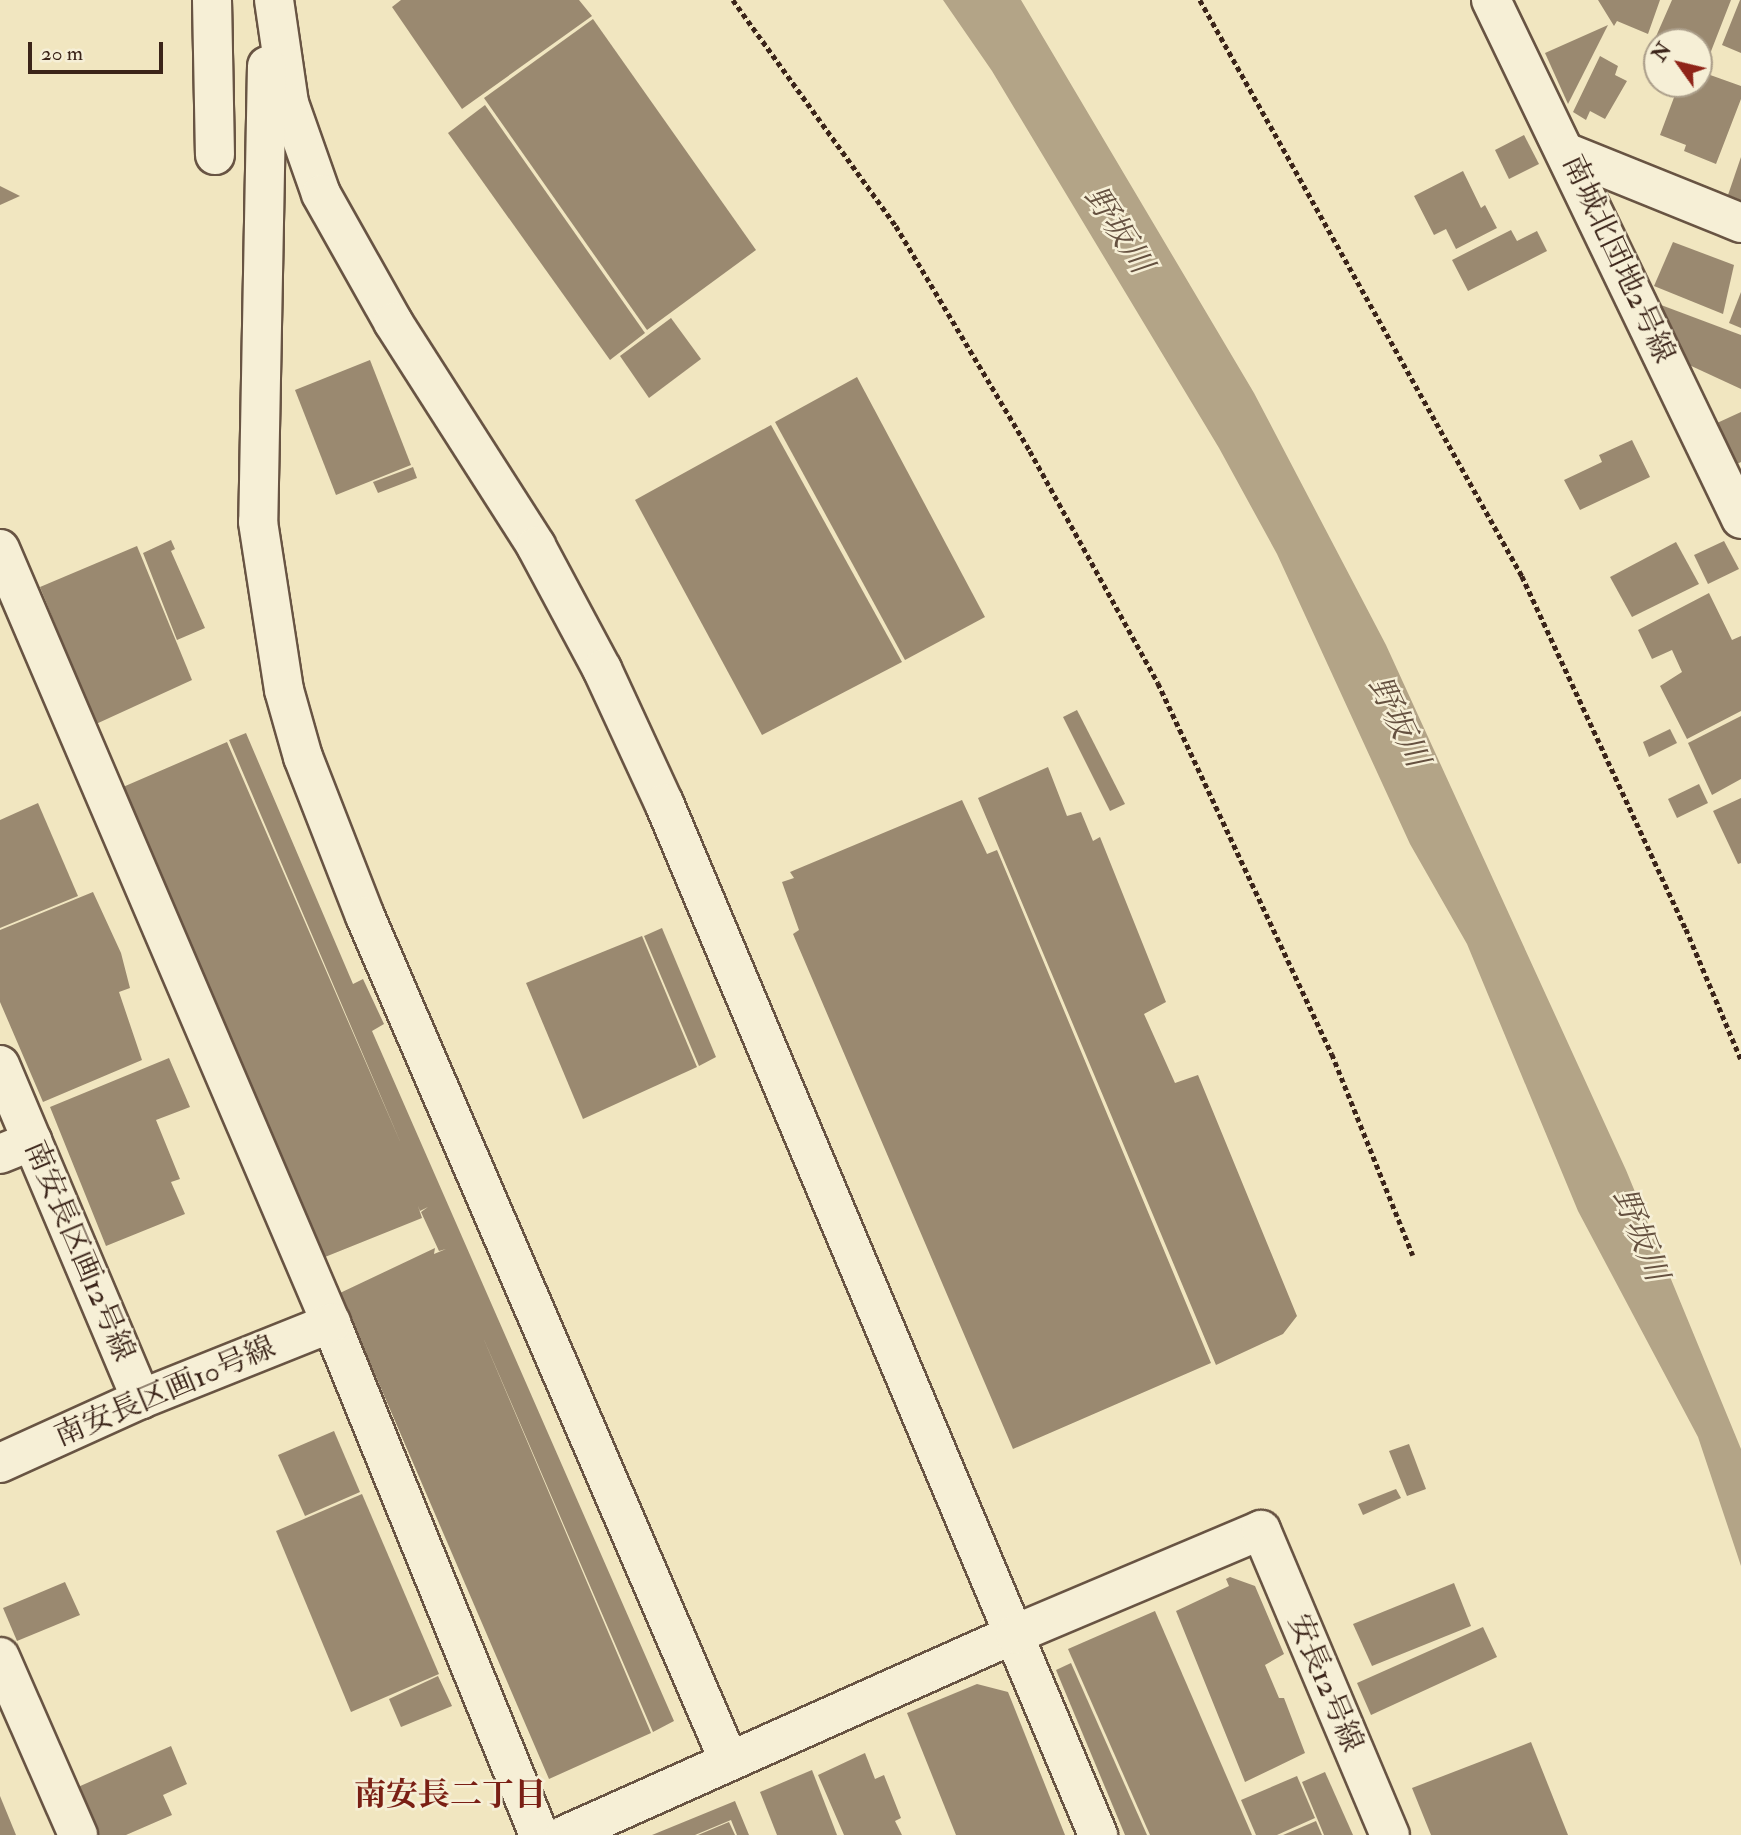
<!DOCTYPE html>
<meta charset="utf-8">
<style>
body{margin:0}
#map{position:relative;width:1741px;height:1835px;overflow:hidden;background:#f1e6c0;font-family:"IM FELL Double Pica","Noto Serif JP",serif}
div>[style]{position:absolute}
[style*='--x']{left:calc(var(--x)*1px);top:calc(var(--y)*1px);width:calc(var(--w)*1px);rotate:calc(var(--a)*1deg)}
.water>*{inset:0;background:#b3a487}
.building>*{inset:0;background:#9a8970}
.path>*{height:4.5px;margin-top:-2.25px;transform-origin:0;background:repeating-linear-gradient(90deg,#3b2419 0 5px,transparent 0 8.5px)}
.roads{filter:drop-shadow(2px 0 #685443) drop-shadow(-2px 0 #685443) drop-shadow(0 2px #685443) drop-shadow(0 -2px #685443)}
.minor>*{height:38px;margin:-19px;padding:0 19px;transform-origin:19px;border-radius:19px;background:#f6efd6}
span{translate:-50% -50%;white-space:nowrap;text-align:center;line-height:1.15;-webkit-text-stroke:5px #f6efd6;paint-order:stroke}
.street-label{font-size:30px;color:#3b2419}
.water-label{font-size:32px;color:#655140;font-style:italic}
.neighbourhood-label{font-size:32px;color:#7a1f14;font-weight:700}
.north{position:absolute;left:1643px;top:28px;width:70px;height:70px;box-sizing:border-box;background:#f6efd6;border:2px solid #ab9e8a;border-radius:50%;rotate:304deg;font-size:19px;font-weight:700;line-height:28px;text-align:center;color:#3b2419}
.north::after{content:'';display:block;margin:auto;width:24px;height:32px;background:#8f2418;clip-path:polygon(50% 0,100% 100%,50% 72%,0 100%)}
.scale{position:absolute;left:28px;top:42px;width:135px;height:32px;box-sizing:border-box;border:4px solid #3b2419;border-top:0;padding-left:9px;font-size:21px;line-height:24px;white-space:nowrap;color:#3b2419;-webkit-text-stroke:5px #f6efd6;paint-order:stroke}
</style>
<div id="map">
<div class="water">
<i style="clip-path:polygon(943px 0,1021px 0,1254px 393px,1386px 645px,1626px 1170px,1741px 1449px,1741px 1566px,1698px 1437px,1578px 1211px,1467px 944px,1410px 844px,1277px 554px,1219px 448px,992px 71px)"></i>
</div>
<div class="building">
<i style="clip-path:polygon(401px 0,579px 0,592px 16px,462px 109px,392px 7px)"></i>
<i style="clip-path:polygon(1598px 0,1660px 0,1648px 34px,1617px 21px,1614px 26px)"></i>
<i style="clip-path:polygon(1672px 0,1731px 0,1708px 59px,1699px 56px,1699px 42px,1654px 41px)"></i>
<i style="clip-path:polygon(1740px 0,1741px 0,1741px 53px,1722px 45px)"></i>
<i style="clip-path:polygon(593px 19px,756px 250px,647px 330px,484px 98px)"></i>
<i style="clip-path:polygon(1608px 25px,1568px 104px,1545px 53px)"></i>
<i style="clip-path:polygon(1600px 56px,1618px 66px,1615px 75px,1627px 81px,1605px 119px,1590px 111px,1586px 120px,1573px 112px)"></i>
<i style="clip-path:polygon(1699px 71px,1741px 86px,1741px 99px,1716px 164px,1684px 151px,1686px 145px,1660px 135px,1679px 84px,1699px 84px)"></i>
<i style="clip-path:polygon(485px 105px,645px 333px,610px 360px,448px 133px)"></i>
<i style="clip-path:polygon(1524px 135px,1539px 164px,1509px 179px,1495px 150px)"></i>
<i style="clip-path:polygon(1741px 157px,1741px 200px,1728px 195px)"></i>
<i style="clip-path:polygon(1463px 171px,1481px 208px,1485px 205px,1497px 228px,1456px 249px,1446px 229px,1434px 235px,1414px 196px)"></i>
<i style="clip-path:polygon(0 186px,20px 196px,0 205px)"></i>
<i style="clip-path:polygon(1511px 230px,1517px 241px,1537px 231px,1547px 251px,1468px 291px,1452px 260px)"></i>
<i style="clip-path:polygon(1673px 242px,1734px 265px,1723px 314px,1654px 286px)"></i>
<i style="clip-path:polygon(1741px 292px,1741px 328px,1729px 323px)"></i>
<i style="clip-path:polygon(1661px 305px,1741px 335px,1741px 389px,1687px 364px,1660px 311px)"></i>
<i style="clip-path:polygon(671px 318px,701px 359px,649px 398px,620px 356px)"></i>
<i style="clip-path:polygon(370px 360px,411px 465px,336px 495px,295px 390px)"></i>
<i style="clip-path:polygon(857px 377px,985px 617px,905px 660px,775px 422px)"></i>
<i style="clip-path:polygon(1741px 412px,1741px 462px,1737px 464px,1717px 423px)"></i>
<i style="clip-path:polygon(771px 425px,902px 662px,762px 735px,635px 500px)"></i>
<i style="clip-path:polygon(1632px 440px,1650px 477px,1580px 510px,1564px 480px,1602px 462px,1599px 455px)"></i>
<i style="clip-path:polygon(413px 467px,417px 478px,378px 493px,373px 482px)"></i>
<i style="clip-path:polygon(171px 540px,175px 549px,171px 551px,205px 628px,177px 640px,143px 553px)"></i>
<i style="clip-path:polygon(1724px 541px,1739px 569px,1708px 584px,1694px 555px)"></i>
<i style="clip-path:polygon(1676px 542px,1699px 584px,1632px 617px,1610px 577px)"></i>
<i style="clip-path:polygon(137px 546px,192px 680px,96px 724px,40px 587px)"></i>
<i style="clip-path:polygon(1709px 593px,1732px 640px,1741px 636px,1741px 711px,1687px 739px,1660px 686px,1682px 672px,1672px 650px,1652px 659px,1638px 630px)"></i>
<i style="clip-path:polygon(1077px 710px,1125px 804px,1110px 811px,1063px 717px)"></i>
<i style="clip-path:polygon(1741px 716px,1741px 779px,1712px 795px,1688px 743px)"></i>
<i style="clip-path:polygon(1670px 729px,1677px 743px,1649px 757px,1643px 742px)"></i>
<i style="clip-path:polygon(246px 733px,353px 984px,363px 979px,384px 1024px,372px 1031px,674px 1721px,653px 1732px,482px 1335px,651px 1733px,549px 1779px,340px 1293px,435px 1248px,434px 1254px,446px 1249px,439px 1251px,421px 1212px,428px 1207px,420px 1211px,418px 1206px,422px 1218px,325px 1257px,123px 787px,227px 742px,402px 1146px,229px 740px)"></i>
<i style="clip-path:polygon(1048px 767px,1067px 816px,1081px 812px,1093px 841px,1100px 837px,1166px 1002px,1144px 1014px,1175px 1083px,1198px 1075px,1297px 1316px,1283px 1334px,1216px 1365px,978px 798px)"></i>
<i style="clip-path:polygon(1699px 784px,1708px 803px,1677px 818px,1668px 799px)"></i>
<i style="clip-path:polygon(1741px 798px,1741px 863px,1738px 864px,1713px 811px)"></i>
<i style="clip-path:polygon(962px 800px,987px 854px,997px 850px,1211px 1363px,1013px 1449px,793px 934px,799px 930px,782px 882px,794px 878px,790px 872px)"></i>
<i style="clip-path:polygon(38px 803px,78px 896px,0 928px,0 820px)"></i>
<i style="clip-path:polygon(93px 892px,121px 953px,130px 988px,119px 992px,142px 1060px,43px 1102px,0 1002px,0 930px)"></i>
<i style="clip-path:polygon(662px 928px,716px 1057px,699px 1066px,644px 936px)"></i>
<i style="clip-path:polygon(642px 936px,697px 1067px,583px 1119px,526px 983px)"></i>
<i style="clip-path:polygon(169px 1058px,190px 1107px,156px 1120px,180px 1179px,171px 1182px,185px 1214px,106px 1246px,50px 1107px)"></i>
<i style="clip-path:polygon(334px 1431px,360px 1492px,305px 1516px,278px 1455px)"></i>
<i style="clip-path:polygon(1409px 1444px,1426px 1489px,1407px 1496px,1389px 1451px)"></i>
<i style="clip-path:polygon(1396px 1489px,1401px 1498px,1363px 1515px,1358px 1504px)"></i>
<i style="clip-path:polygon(362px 1494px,439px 1674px,351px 1712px,276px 1531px)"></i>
<i style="clip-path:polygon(1230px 1577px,1255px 1586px,1284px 1654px,1265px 1665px,1279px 1698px,1284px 1698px,1305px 1753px,1245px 1782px,1176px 1611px,1229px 1586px,1226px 1579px)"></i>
<i style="clip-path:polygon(65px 1582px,80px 1615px,17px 1641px,3px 1608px)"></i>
<i style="clip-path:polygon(1454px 1583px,1471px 1626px,1372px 1666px,1353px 1624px)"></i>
<i style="clip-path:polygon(1155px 1611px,1252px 1835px,1150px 1835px,1068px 1649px)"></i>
<i style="clip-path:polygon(1483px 1627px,1497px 1657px,1371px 1715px,1357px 1683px)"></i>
<i style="clip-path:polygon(1071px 1663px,1147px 1835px,1125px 1835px,1056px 1670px)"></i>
<i style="clip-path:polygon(438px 1676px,452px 1706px,401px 1727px,389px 1699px)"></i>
<i style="clip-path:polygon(977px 1684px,1008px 1692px,1065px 1835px,956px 1835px,907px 1713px)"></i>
<i style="clip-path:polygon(1531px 1742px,1568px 1835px,1431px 1835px,1412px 1788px)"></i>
<i style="clip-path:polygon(171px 1746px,187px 1784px,163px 1795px,172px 1815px,126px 1835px,99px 1835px,78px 1787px)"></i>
<i style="clip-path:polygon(865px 1753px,875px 1779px,884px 1775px,901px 1818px,895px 1821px,902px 1835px,844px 1835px,818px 1775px)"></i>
<i style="clip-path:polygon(812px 1770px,837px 1835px,777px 1835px,760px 1792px)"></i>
<i style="clip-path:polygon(1325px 1772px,1353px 1835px,1324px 1835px,1302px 1782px)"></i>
<i style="clip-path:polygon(1297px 1776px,1315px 1818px,1277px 1835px,1256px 1835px,1241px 1800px)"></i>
<i style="clip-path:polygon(0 1796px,16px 1835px,0 1835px)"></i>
<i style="clip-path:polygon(735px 1801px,749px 1835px,737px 1835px,731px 1820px,695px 1835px,652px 1835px)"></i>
<i style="clip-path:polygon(1316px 1821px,1322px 1835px,1283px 1835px)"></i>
<i style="clip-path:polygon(729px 1822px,735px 1835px,698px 1835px)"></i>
</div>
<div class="path">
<i style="--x:733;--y:0;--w:279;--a:54.2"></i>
<i style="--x:896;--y:226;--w:262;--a:59.2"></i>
<i style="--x:1030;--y:451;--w:265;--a:61.1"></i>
<i style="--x:1158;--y:683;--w:410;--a:64.9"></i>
<i style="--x:1332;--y:1054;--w:217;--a:68.1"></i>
<i style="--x:1200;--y:0;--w:660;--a:60.79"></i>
<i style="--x:1522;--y:576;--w:389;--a:65.1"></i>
<i style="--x:1686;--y:929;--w:141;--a:67.1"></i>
</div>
<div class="roads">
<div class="minor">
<i style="--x:212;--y:0;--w:155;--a:88.9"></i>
<i style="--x:274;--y:0;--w:104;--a:81.7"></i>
<i style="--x:289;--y:103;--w:96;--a:70.6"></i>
<i style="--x:321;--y:194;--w:147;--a:60.6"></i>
<i style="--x:393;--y:322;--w:266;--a:57.4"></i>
<i style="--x:536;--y:546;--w:140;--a:61.8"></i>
<i style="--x:602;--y:669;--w:148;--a:65.2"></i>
<i style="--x:664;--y:803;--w:1120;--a:67.19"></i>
<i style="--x:1491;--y:0;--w:576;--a:64.28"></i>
<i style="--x:267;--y:66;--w:456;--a:91.1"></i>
<i style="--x:258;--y:522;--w:170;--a:81.2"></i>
<i style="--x:284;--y:690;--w:70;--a:74.2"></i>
<i style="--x:303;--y:757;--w:171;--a:68.7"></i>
<i style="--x:365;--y:916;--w:920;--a:66.7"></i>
<i style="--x:1568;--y:153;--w:187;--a:22"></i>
<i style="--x:0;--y:549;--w:842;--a:66.85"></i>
<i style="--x:331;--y:1323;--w:553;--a:67.89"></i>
<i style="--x:0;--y:1065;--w:363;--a:67.1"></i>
<i style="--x:0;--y:1154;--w:35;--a:-22"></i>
<i style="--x:0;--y:1463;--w:155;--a:-24.4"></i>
<i style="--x:141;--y:1399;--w:205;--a:-21.8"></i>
<i style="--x:0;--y:1657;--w:194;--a:66.3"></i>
<i style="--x:565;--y:1835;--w:493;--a:-24.1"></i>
<i style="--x:1015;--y:1634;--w:267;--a:-22.9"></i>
<i style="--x:1261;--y:1530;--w:331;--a:67.1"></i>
</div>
</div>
<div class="street-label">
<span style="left:1618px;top:259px;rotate:65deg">南城北団地2号線</span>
<span style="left:79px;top:1251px;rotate:67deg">南安長区画12号線</span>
<span style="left:165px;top:1392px;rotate:-23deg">南安長区画10号線</span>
<span style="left:1325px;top:1683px;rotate:67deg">安長12号線</span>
</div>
<div class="water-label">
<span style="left:1118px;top:230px;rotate:57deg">野坂川</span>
<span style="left:1398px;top:722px;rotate:64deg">野坂川</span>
<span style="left:1640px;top:1235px;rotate:68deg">野坂川</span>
</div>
<div class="neighbourhood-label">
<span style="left:450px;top:1795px">南安長二丁目</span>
</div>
<div class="north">N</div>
<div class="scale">20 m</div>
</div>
